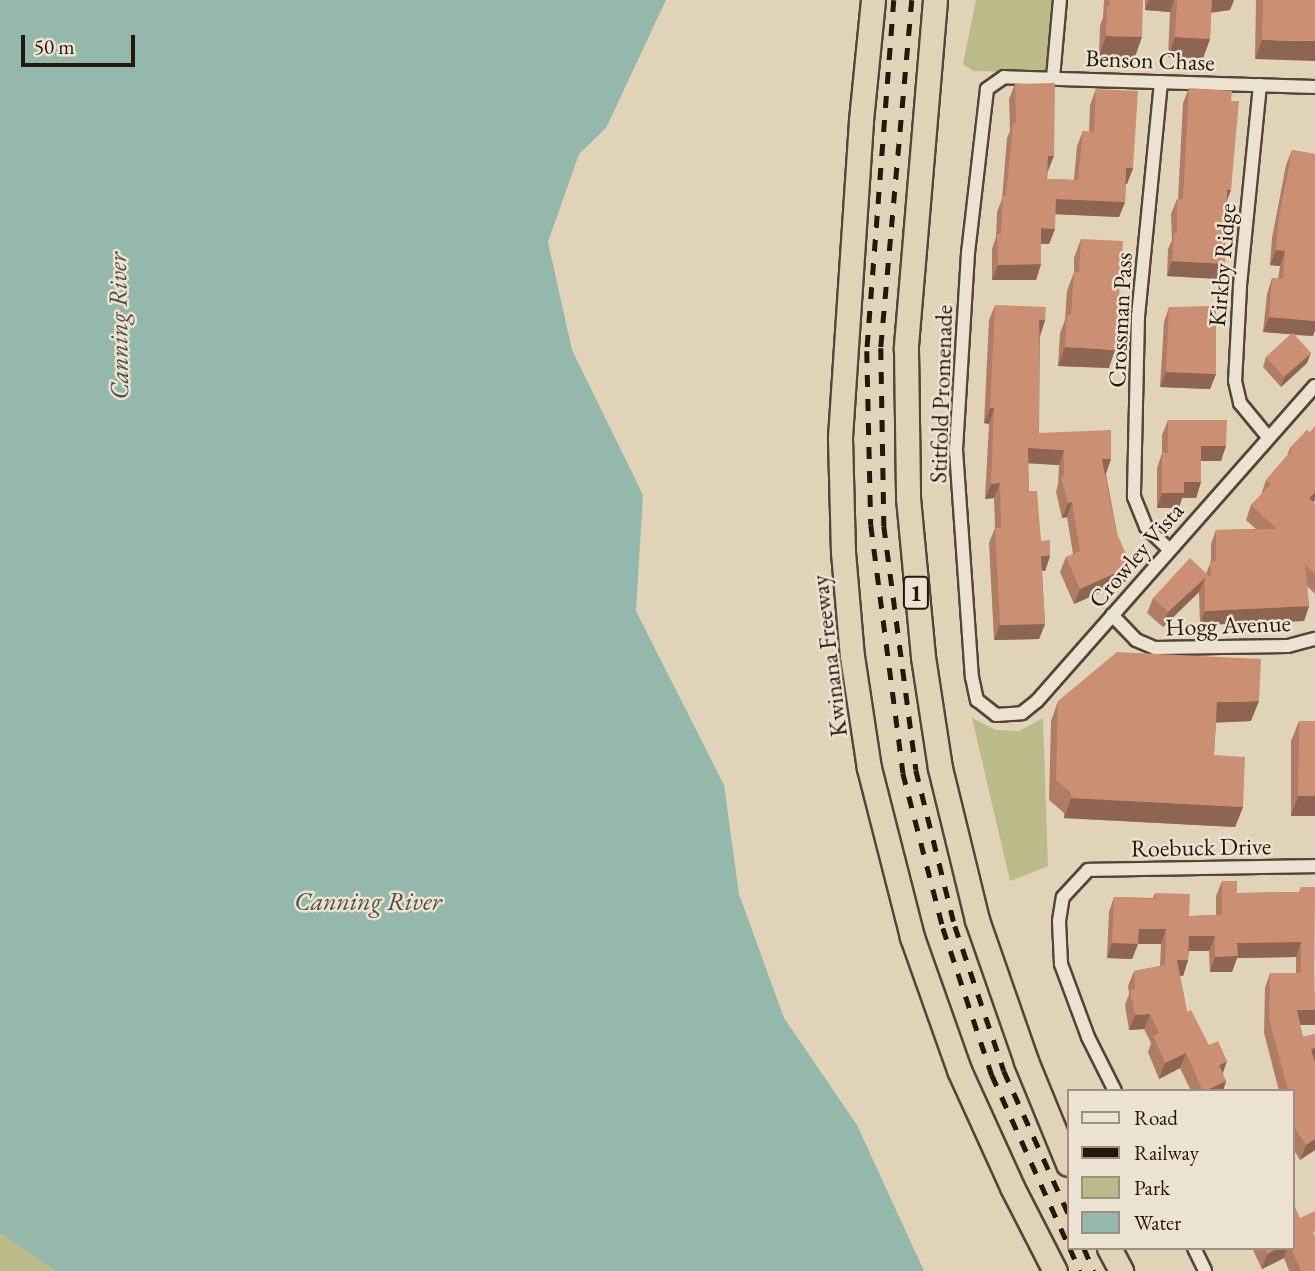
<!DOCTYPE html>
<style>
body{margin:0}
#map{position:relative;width:1315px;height:1271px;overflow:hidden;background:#e1d3b8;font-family:"EB Garamond",serif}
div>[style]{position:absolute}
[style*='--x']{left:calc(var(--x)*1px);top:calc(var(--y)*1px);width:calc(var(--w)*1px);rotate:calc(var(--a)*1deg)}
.green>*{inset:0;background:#bbba89}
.water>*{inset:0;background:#94b8ac}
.roads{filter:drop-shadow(2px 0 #554537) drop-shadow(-2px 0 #554537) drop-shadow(0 2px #554537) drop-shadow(0 -2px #554537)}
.street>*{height:12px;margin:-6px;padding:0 6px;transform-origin:6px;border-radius:6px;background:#ece2d1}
.highway>*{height:23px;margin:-11.5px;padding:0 11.5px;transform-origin:11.5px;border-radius:11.5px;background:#e1d3b8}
.rail>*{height:4.5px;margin-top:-2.25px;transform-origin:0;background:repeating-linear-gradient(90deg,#26160c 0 12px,transparent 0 24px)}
.wall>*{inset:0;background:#af7c64}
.shaded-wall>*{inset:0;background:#8e6551}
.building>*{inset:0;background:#cb9074}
span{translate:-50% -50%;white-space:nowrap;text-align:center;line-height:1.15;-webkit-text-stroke:5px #ece2d1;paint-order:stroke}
.shield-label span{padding:2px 5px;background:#ece2d1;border:2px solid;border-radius:5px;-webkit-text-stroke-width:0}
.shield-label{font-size:23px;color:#26160c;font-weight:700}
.street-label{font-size:24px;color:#26160c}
.water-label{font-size:26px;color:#4c4f44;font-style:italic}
.legend{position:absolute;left:1067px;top:1089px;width:228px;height:161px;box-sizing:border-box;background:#ece2d1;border:2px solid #9d9082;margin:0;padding:9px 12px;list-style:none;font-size:21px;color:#26160c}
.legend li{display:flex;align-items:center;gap:14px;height:35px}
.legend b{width:35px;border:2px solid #9d9082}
.scale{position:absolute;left:21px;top:35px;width:114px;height:32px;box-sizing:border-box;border:4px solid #26160c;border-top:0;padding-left:9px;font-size:21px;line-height:24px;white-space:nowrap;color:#26160c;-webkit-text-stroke:5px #ece2d1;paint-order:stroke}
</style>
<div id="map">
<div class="green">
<i style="clip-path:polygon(976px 0,1056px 0,1048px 73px,973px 71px,963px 64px)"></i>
<i style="clip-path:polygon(972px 718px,996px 730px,1019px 731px,1043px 718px,1048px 866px,1010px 881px)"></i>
<i style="clip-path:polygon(0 1233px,56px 1271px,0 1271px)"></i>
</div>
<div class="water">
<i style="clip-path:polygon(0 0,666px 0,606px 128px,579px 154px,548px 242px,572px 350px,643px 495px,636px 611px,724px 785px,739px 894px,784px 1018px,857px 1125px,924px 1271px,56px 1271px,0 1233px)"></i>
</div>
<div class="roads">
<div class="street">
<i style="--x:1053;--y:78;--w:78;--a:-84.9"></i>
<i style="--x:1161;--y:82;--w:235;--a:95.6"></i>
<i style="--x:1138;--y:316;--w:181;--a:91.3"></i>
<i style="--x:1134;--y:497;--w:32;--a:68"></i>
<i style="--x:1146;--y:527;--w:32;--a:44"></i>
<i style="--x:1260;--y:85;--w:203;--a:95.7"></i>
<i style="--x:1240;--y:287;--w:94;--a:93"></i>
<i style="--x:1235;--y:381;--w:23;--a:77"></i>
<i style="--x:1240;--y:403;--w:44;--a:50.5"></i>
<i style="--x:1315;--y:87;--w:311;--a:-178.2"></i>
<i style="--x:1004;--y:77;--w:21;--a:145"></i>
<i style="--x:987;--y:89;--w:165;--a:96.6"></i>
<i style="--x:968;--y:253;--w:197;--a:93.5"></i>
<i style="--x:956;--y:450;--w:228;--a:86"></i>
<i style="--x:972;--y:677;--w:24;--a:78"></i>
<i style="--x:977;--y:700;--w:24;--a:38"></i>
<i style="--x:996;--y:715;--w:26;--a:-4"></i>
<i style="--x:1022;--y:713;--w:19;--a:-39"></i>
<i style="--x:1037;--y:701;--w:420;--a:-48.6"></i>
<i style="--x:1112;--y:615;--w:35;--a:46"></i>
<i style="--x:1136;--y:640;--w:21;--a:23"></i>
<i style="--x:1155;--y:648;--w:133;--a:-0.9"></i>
<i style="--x:1288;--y:646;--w:28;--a:-15"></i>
<i style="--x:1115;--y:1091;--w:60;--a:-116.6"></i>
<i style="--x:1088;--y:1037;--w:78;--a:-110.3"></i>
<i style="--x:1061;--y:964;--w:43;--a:-92.7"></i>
<i style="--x:1059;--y:921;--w:24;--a:-81"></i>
<i style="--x:1063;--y:897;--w:37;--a:-47"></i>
<i style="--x:1088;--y:870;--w:227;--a:-1"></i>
<i style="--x:1194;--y:1248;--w:25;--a:64"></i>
</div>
<div class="highway">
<i style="--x:873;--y:0;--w:122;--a:95.7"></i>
<i style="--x:861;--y:121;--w:318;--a:93.8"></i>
<i style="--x:840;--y:438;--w:114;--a:88.5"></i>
<i style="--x:843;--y:552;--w:104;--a:85.1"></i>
<i style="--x:852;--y:656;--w:113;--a:81.4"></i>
<i style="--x:869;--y:768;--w:174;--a:75.7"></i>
<i style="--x:912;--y:937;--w:141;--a:70.5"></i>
<i style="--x:959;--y:1070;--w:128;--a:65.6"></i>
<i style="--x:1012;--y:1187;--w:94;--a:62.9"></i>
<i style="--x:935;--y:0;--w:350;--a:94.8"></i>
<i style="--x:906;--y:349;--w:149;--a:89.2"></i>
<i style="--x:908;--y:498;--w:160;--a:84.6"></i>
<i style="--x:923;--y:657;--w:112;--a:81.3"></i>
<i style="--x:940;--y:768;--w:156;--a:76.3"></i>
<i style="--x:977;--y:920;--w:149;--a:70.8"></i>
<i style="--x:1026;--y:1061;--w:111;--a:67.8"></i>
<i style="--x:1109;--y:1248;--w:26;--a:62"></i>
</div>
</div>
<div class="rail">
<i style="--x:894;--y:0;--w:352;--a:94.4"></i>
<i style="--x:867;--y:351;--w:174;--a:88.7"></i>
<i style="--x:871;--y:525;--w:250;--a:82.6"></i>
<i style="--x:903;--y:773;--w:160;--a:75.5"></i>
<i style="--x:943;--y:928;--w:155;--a:71.6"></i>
<i style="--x:992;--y:1075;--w:185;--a:65.8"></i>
<i style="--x:912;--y:0;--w:349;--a:95.1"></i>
<i style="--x:881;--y:348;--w:178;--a:89"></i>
<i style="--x:884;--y:526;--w:246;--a:82.5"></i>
<i style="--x:916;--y:770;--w:161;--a:76"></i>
<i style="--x:955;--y:926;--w:153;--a:71.3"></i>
<i style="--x:1004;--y:1071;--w:156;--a:65.7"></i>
<i style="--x:1070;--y:1248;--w:25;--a:67"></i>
<i style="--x:1084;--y:1248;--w:25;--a:67"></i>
</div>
<div class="wall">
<i style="clip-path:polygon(1104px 0,1143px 0,1135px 57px,1099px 56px,1100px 26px,1103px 17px)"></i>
<i style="clip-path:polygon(1145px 0,1234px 0,1230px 10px,1211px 13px,1210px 39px,1203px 58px,1168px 57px,1170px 12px,1145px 10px)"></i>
<i style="clip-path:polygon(1256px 0,1315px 0,1255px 59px)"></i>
<i style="clip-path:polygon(1015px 84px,1048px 171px,1047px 179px,1074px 180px,1077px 146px,1083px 131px,1089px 132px,1090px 105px,1096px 89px,1133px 168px,1127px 184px,1126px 183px,1125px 202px,1119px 217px,1055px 214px,1055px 229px,1049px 244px,1041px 244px,1041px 264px,1036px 280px,992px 280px,992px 249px,996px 237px,997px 212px,1002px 199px,1007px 138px,1010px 131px,1009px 99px)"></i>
<i style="clip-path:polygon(1189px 88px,1227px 202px,1219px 279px,1167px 276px,1168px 249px,1172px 240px,1171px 214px,1177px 199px,1178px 199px,1183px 103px)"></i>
<i style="clip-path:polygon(1292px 150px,1315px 154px,1315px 330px,1313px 336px,1295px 335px,1307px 363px,1281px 387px,1263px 367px,1266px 357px,1291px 334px,1263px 332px,1267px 294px,1272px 278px,1278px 279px,1280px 266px,1270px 265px,1272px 238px,1286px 165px)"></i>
<i style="clip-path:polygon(1081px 239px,1109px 368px,1058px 366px,1060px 333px,1065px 320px,1067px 291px,1074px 272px,1074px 258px)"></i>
<i style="clip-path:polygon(995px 305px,1045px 320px,1040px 336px,1039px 433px,1106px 474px,1126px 581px,1074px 604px,1060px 572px,1066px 557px,1073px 554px,1067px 517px,1062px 518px,1056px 492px,1058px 484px,1059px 465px,1028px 463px,1029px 491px,1041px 541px,1050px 556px,1045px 571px,1042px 571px,1045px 624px,1039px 639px,994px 640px,989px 543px,995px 528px,994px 498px,985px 499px,989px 424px,984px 423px,989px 320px)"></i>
<i style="clip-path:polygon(1169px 307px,1216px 374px,1210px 389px,1160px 387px,1164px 322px)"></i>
<i style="clip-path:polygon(1168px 420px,1221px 461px,1201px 461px,1201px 482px,1196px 498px,1182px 498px,1179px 508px,1157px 508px,1157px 468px,1162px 453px,1162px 435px)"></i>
<i style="clip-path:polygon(1307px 430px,1313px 502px,1315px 504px,1315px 594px,1307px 586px,1309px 606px,1304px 621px,1200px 625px,1199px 592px,1163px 627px,1147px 613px,1153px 598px,1206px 574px,1211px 561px,1211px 544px,1216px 530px,1256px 529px,1246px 520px,1251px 505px,1261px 495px,1266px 480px,1287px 456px,1290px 448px)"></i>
<i style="clip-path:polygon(1058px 701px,1251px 721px,1216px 722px,1214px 755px,1243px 807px,1235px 827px,1064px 818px,1064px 813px,1049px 800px,1051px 721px)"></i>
<i style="clip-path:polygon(1299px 721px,1315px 721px,1315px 816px,1291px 816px,1291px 741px)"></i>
<i style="clip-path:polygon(1222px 881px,1237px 893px,1299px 892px,1301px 887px,1314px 969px,1315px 1025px,1300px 1025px,1303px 1037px,1315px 1034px,1315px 1150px,1300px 1160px,1292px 1147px,1292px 1091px,1279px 1091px,1264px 1033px,1265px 988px,1270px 973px,1296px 973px,1296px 957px,1237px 958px,1232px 972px,1210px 972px,1209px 951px,1189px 951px,1188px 960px,1183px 976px,1180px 975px,1187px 1012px,1226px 1081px,1223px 1091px,1191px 1091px,1180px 1068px,1159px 1079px,1148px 1052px,1151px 1043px,1144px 1029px,1129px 1030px,1125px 1005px,1129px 994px,1128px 986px,1134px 971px,1160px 966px,1161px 944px,1138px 944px,1132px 959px,1107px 958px,1109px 912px,1114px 897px,1153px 898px,1155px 893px,1189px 916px,1216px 915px,1216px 896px)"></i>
<i style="clip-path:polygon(1252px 1248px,1292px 1248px,1315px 1271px,1289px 1271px,1284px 1258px,1262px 1269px)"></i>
</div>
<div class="shaded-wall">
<i style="clip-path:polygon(1149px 0,1174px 0,1170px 12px,1145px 10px)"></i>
<i style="clip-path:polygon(1210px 0,1234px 0,1230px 10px,1205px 13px)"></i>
<i style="clip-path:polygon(1106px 36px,1142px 37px,1135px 57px,1099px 56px)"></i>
<i style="clip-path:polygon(1175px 37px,1210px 39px,1203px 58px,1168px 57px)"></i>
<i style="clip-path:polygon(1262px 40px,1315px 41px,1315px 61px,1255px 59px)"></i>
<i style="clip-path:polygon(1048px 156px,1054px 156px,1048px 171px,1043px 171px)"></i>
<i style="clip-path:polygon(1126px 168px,1133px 168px,1127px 184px,1121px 183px)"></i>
<i style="clip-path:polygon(1227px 190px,1231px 190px,1225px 206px)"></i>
<i style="clip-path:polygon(1056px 199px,1125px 202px,1119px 217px,1051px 214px)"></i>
<i style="clip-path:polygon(1041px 228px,1055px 229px,1049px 244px,1035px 243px)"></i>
<i style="clip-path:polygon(1276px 250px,1285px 251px,1280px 266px,1270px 265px)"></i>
<i style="clip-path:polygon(1172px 261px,1225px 264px,1219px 279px,1167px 276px)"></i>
<i style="clip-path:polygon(1041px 264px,1036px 280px,992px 280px,998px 265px)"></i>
<i style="clip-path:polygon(1269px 317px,1315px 321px,1315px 330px,1313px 336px,1263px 332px)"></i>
<i style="clip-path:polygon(1039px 320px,1045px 320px,1040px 336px)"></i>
<i style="clip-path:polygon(1065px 347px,1115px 350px,1109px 368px,1058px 366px)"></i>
<i style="clip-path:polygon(1311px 353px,1307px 363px,1281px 387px,1284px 377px)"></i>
<i style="clip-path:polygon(1166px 372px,1216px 374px,1210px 389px,1160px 387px)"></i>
<i style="clip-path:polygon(990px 408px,994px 408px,989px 424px,984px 423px)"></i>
<i style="clip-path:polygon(1201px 446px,1226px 446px,1221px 461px,1195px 461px)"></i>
<i style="clip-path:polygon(1028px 448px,1064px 450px,1059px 465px,1023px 463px)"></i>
<i style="clip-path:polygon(1102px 459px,1111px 459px,1106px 474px,1097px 474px)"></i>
<i style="clip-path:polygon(1184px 482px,1201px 482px,1196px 498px,1182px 498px,1179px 508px,1157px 508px,1162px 493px)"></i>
<i style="clip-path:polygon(1000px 483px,994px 498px,985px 499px,991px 484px)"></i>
<i style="clip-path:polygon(1315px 492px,1315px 500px,1304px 513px,1309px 498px)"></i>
<i style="clip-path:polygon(1072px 502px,1067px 517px,1062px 518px,1068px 503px)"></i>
<i style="clip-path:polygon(1041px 556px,1050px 556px,1045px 571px,1035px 571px)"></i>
<i style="clip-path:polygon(1131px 566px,1126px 581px,1074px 604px,1080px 589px)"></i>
<i style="clip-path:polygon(1205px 578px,1199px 592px,1163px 627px,1168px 612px)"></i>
<i style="clip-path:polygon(1309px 606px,1304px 621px,1200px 625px,1205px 611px)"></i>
<i style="clip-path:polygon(1045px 624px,1039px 639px,994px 640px,1000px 625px)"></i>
<i style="clip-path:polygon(1259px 701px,1251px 721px,1210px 723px,1217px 702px)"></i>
<i style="clip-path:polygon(1298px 796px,1315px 796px,1315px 816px,1291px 816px)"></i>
<i style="clip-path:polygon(1071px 798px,1243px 807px,1235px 827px,1064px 818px)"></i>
<i style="clip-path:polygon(1139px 929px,1166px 929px,1161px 944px,1138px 944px,1132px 959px,1107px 958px,1112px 943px)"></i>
<i style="clip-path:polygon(1189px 936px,1215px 936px,1209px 951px,1183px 951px)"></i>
<i style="clip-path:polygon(1301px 942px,1296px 957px,1237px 958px,1232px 972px,1210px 972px,1215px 957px,1237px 943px)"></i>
<i style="clip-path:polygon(1177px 960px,1188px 960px,1183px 976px,1172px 975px)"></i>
<i style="clip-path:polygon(1297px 1010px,1315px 1010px,1315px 1025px,1292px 1025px)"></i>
<i style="clip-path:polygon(1150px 1014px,1144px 1029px,1129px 1030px,1135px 1015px)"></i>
<i style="clip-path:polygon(1315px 1048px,1315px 1058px,1314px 1062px,1311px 1049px)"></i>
<i style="clip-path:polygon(1186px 1053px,1180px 1068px,1159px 1079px,1165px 1063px)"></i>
<i style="clip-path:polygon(1227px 1061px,1222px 1076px,1219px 1065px)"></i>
<i style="clip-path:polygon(1226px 1081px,1223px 1091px,1205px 1091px)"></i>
<i style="clip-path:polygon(1315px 1139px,1315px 1150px,1300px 1160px,1306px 1145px)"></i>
<i style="clip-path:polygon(1279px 1248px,1287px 1248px,1284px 1258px,1262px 1269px,1267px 1254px)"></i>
</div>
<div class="building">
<i style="clip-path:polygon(1110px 0,1143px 0,1142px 37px,1106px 36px,1107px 6px,1110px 6px)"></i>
<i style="clip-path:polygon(1177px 0,1212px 0,1210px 39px,1175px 37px)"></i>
<i style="clip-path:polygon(1263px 0,1315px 0,1315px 41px,1262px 40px)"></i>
<i style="clip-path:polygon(1055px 83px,1054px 156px,1048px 156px,1047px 179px,1078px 180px,1083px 131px,1094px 132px,1096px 89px,1138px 91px,1133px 168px,1126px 168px,1125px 202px,1056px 199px,1055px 229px,1041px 228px,1041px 264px,998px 265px,997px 234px,1001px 234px,1003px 196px,1006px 196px,1013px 123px,1016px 123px,1015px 84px)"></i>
<i style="clip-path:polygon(1189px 88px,1232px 91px,1231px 101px,1239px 101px,1231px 190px,1227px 190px,1225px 264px,1172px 261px,1174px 233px,1177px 233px,1177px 199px,1183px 199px)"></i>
<i style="clip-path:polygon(1292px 150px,1315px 154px,1315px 321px,1269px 317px,1272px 278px,1283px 279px,1285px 251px,1276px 250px,1278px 223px)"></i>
<i style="clip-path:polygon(1081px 239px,1123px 241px,1115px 350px,1065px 347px,1067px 315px,1071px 315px,1074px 272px,1079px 272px)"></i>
<i style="clip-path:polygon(995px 305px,1046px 307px,1045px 320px,1039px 320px,1039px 433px,1111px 430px,1111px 459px,1102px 459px,1116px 531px,1131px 566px,1080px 589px,1066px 557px,1080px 551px,1072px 502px,1068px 503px,1061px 477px,1064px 476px,1064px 450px,1028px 448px,1029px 491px,1037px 491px,1041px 541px,1050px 540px,1050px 556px,1041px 556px,1045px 624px,1000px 625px,995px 528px,1001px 528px,1000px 483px,991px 484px,994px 408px,990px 408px)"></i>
<i style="clip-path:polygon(1216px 306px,1216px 374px,1166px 372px,1169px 307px)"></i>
<i style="clip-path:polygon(1293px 333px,1311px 353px,1284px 377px,1266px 357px)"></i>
<i style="clip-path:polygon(1168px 420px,1227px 420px,1226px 446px,1201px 446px,1201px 482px,1184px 482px,1184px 493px,1162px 493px,1162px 453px,1168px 453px)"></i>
<i style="clip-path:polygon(1315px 426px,1315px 492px,1309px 498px,1315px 504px,1315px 574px,1305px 564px,1309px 606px,1205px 611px,1205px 578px,1168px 612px,1153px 598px,1190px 558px,1211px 578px,1210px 561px,1216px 561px,1216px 530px,1277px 529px,1251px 505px,1271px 484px,1266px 480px,1292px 450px,1290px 448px,1307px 430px,1310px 432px)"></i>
<i style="clip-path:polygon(1117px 652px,1261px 659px,1259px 701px,1217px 702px,1214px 755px,1245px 757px,1243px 807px,1071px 798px,1071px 793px,1056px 780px,1058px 701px)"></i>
<i style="clip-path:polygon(1299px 721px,1315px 721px,1315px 796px,1298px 796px)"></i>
<i style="clip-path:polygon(1222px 881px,1237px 881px,1237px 893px,1300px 892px,1301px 887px,1315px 887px,1314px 993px,1315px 993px,1315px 1010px,1297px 1010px,1303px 1037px,1315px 1034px,1315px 1048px,1311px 1049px,1315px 1064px,1315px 1139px,1306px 1145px,1292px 1123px,1292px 1114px,1294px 1113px,1292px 1107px,1292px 1091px,1288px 1091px,1269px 1018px,1270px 973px,1301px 973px,1301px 942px,1237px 943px,1238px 956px,1215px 957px,1215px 936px,1189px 936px,1188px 960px,1177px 960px,1187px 1012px,1191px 1010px,1209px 1045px,1218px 1041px,1227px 1061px,1219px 1065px,1226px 1081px,1205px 1091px,1203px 1091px,1186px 1053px,1165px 1063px,1153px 1036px,1159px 1033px,1150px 1014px,1135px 1015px,1130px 990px,1135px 989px,1134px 971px,1165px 965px,1166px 929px,1139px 929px,1138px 944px,1112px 943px,1114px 897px,1155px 899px,1155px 893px,1190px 894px,1189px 916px,1222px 915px)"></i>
<i style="clip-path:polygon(1294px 1205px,1300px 1218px,1315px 1211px,1315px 1231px,1313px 1232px,1315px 1237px,1315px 1271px,1301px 1271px,1291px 1248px,1292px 1248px,1292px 1206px)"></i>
<i style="clip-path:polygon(1264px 1248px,1279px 1248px,1267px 1254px)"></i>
</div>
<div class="shield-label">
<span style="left:916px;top:593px">1</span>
</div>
<div class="street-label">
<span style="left:1150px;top:60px;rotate:2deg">Benson Chase</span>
<span style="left:1222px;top:265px;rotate:-85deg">Kirkby Ridge</span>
<span style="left:1120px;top:320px;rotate:-87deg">Crossman Pass</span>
<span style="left:941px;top:394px;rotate:-88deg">Stitfold Promenade</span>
<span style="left:1136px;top:555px;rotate:-49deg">Crowley Vista</span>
<span style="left:1228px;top:625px;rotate:-2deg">Hogg Avenue</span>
<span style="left:829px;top:656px;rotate:-97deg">Kwinana Freeway</span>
<span style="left:1201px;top:847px;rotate:-1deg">Roebuck Drive</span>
</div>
<div class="water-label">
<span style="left:119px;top:326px;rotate:-91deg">Canning River</span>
<span style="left:368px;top:902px">Canning River</span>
</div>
<ul class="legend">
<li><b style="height:9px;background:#ece2d1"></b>Road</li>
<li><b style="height:9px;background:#26160c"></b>Railway</li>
<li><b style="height:19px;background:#bbba89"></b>Park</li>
<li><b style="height:19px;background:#94b8ac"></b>Water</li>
</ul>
<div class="scale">50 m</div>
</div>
